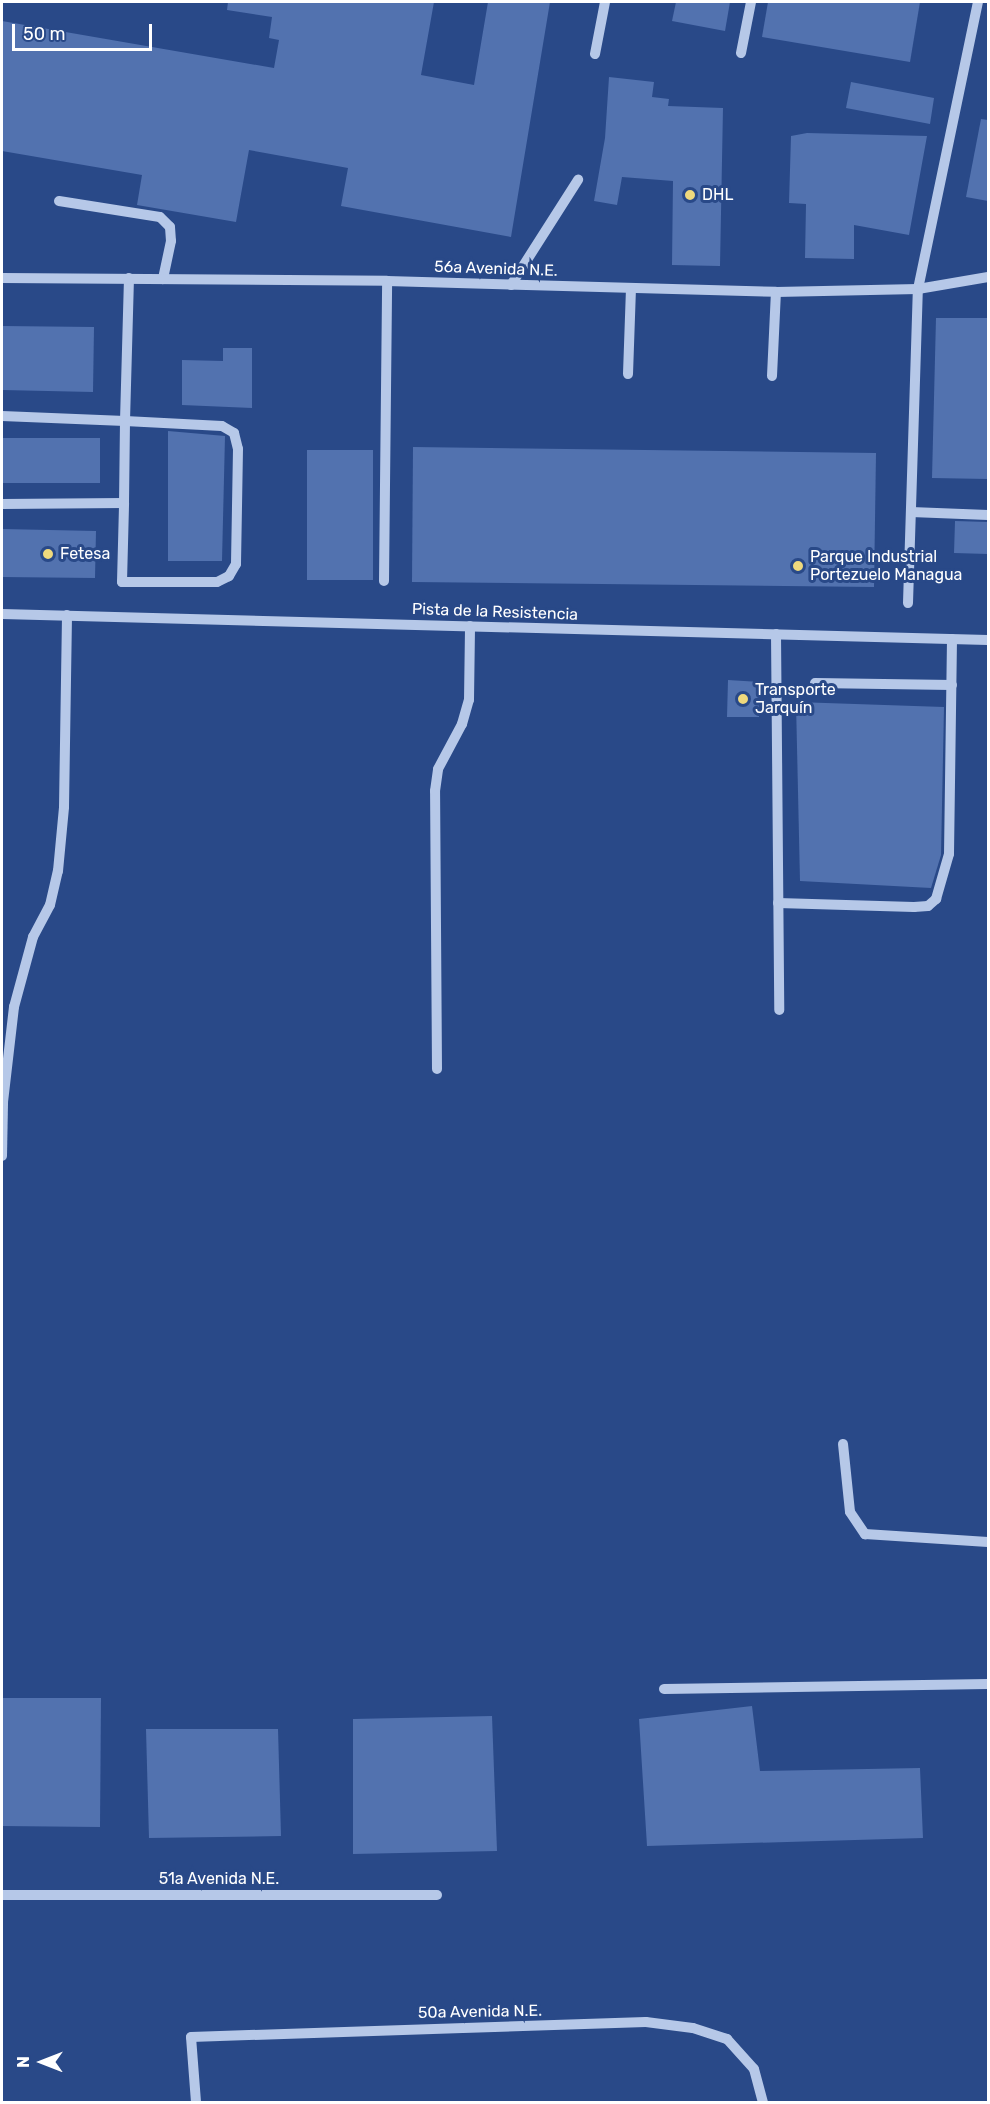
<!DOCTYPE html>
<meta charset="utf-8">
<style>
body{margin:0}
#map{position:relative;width:990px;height:2104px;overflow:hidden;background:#294988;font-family:Rubik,sans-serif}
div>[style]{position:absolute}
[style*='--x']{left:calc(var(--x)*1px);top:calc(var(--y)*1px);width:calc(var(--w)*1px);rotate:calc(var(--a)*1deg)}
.building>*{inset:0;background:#5272af}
.minor>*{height:10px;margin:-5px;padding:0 5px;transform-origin:5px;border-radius:5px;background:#b6c8e8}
.dots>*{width:16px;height:16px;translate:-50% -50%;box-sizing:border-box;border:3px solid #294988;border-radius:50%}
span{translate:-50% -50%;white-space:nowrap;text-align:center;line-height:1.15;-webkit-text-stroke:6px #294988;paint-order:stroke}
.poi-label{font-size:16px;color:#fff}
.left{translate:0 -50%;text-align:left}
.street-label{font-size:16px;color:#fff}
.frame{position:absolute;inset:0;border:3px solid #fff;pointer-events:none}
.north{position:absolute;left:12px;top:2032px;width:60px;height:60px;-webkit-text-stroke:4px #294988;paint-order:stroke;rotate:270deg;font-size:16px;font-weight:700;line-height:24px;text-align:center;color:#fff}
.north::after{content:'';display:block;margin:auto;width:21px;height:27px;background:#fff;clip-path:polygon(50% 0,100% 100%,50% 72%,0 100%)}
.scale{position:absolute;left:12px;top:24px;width:140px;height:27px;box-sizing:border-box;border:3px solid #fff;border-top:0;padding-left:8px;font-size:18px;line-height:21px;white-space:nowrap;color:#fff;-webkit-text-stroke:4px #294988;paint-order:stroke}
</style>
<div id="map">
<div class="building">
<i style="clip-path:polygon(228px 2px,434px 2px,421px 75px,474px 85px,488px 2px,550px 2px,511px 237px,341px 206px,348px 168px,249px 150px,236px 222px,137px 205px,142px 175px,2px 151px,2px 21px,274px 68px,279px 40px,269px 38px,272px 17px,227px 10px)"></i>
<i style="clip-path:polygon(676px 2px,730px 2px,725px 31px,672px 21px)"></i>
<i style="clip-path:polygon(768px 2px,920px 2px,910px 62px,762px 37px)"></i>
<i style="clip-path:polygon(609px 77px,654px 82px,652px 97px,669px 99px,668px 106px,723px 108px,720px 266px,672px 265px,673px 181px,622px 177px,617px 205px,594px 201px,605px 138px)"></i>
<i style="clip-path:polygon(851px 82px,934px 98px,930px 124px,846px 108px)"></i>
<i style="clip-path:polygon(981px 119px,988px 120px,988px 201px,966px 197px)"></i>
<i style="clip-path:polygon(807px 133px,927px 136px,909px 235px,854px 225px,854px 259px,805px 258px,806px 204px,789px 203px,791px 136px)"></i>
<i style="clip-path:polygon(936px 318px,988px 318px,988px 479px,932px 478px)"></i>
<i style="clip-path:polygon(2px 326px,94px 327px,93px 392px,2px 390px)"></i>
<i style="clip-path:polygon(223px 348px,252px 348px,252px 408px,182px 405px,182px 360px,223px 361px)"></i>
<i style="clip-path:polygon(168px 431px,225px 436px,222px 561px,168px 561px)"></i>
<i style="clip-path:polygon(2px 438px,100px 438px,100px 483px,2px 483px)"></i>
<i style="clip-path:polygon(413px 447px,876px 453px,874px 587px,412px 582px)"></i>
<i style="clip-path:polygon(307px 450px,373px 450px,373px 580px,307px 580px)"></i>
<i style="clip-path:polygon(955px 521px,988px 522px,988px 554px,954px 553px)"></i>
<i style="clip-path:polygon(2px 529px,96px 531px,95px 578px,2px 577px)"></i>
<i style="clip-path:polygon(728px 680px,760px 682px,759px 717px,727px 717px)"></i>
<i style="clip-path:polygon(796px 702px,944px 707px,941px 855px,931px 888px,800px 881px)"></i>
<i style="clip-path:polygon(2px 1698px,101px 1698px,100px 1827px,2px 1826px)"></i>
<i style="clip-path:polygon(752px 1706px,760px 1771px,920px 1768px,923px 1838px,647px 1846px,639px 1719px)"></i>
<i style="clip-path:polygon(492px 1716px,497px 1851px,353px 1854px,353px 1719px)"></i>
<i style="clip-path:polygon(146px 1729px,278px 1729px,281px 1836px,149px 1838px)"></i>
</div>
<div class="minor">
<i style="--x:741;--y:53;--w:52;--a:-78.9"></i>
<i style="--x:595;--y:54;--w:53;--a:-79.1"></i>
<i style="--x:59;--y:201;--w:102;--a:9"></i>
<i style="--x:160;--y:217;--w:14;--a:45"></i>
<i style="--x:170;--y:227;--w:14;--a:86"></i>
<i style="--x:171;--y:241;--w:39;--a:102"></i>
<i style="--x:2;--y:278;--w:385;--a:0.4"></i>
<i style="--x:387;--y:281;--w:389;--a:1.6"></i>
<i style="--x:776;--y:292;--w:142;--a:-1.2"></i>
<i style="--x:918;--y:289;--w:71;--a:-9.7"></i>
<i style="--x:511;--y:285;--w:125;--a:-57.5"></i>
<i style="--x:628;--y:374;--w:86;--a:-88"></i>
<i style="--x:772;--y:376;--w:84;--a:-87.3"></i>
<i style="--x:2;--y:416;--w:123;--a:2.3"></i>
<i style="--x:125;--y:421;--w:97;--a:3"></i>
<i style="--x:222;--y:426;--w:14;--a:30"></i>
<i style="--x:234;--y:433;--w:16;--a:76"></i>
<i style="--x:238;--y:449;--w:115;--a:91"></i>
<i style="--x:236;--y:564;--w:14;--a:120"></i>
<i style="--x:229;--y:576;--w:13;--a:153"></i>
<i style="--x:217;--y:582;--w:95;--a:180"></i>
<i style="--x:122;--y:582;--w:79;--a:-88.5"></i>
<i style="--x:124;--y:503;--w:82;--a:-89.3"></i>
<i style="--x:125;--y:421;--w:143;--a:-88.4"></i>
<i style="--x:2;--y:504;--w:122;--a:-0.5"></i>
<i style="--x:911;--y:512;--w:77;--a:2.2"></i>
<i style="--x:384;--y:581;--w:300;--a:-89.4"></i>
<i style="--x:908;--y:603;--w:314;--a:-88.2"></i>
<i style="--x:918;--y:289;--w:293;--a:-78.2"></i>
<i style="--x:2;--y:614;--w:986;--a:1.51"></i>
<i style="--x:776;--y:634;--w:376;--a:89.5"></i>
<i style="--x:815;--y:683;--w:137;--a:0.8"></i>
<i style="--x:778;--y:903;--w:136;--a:1.7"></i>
<i style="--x:914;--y:907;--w:14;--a:-4"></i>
<i style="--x:928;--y:906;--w:11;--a:-41"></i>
<i style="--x:936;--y:899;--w:47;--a:-73.9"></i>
<i style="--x:949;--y:854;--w:215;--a:-89.2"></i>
<i style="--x:437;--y:1069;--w:278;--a:-90.4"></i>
<i style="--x:435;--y:791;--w:22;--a:-82"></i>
<i style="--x:438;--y:769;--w:51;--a:-61.9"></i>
<i style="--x:462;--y:724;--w:25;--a:-74"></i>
<i style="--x:469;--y:700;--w:74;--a:-89.2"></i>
<i style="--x:2;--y:1156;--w:54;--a:-88.9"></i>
<i style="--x:3;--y:1102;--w:96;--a:-83.4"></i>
<i style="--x:14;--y:1007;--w:73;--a:-74.8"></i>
<i style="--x:33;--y:937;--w:36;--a:-62"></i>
<i style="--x:50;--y:905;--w:35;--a:-77"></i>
<i style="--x:58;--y:871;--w:64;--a:-84.6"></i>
<i style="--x:64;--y:807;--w:192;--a:-89.1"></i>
<i style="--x:843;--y:1444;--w:68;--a:84.1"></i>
<i style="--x:850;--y:1512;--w:27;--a:56"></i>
<i style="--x:865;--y:1534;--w:123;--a:3.7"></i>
<i style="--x:664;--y:1689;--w:324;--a:-0.9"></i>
<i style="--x:2;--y:1895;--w:435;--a:0"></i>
<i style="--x:196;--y:2102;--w:65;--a:-94.4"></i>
<i style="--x:191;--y:2037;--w:455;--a:-1.9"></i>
<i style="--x:646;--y:2022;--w:47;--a:7.3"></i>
<i style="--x:693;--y:2028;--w:36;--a:18"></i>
<i style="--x:727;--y:2039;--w:40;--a:48"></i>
<i style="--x:754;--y:2069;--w:34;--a:75"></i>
</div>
<div class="dots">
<i style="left:690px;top:195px;background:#efd97d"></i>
<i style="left:48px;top:554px;background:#efd97d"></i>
<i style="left:798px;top:566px;background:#efd97d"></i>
<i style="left:743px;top:699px;background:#efd97d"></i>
</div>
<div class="poi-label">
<span class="left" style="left:702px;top:195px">DHL</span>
<span class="left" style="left:60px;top:554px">Fetesa</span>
<span class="left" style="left:810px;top:566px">Parque Industrial<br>Portezuelo Managua</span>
<span class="left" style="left:755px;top:699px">Transporte<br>Jarquín</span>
</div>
<div class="street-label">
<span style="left:496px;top:269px;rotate:2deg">56a Avenida N.E.</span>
<span style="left:495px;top:612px;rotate:2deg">Pista de la Resistencia</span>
<span style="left:219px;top:1879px">51a Avenida N.E.</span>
<span style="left:480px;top:2012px;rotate:-1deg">50a Avenida N.E.</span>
</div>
<div class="frame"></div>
<div class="north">N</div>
<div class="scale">50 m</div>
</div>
